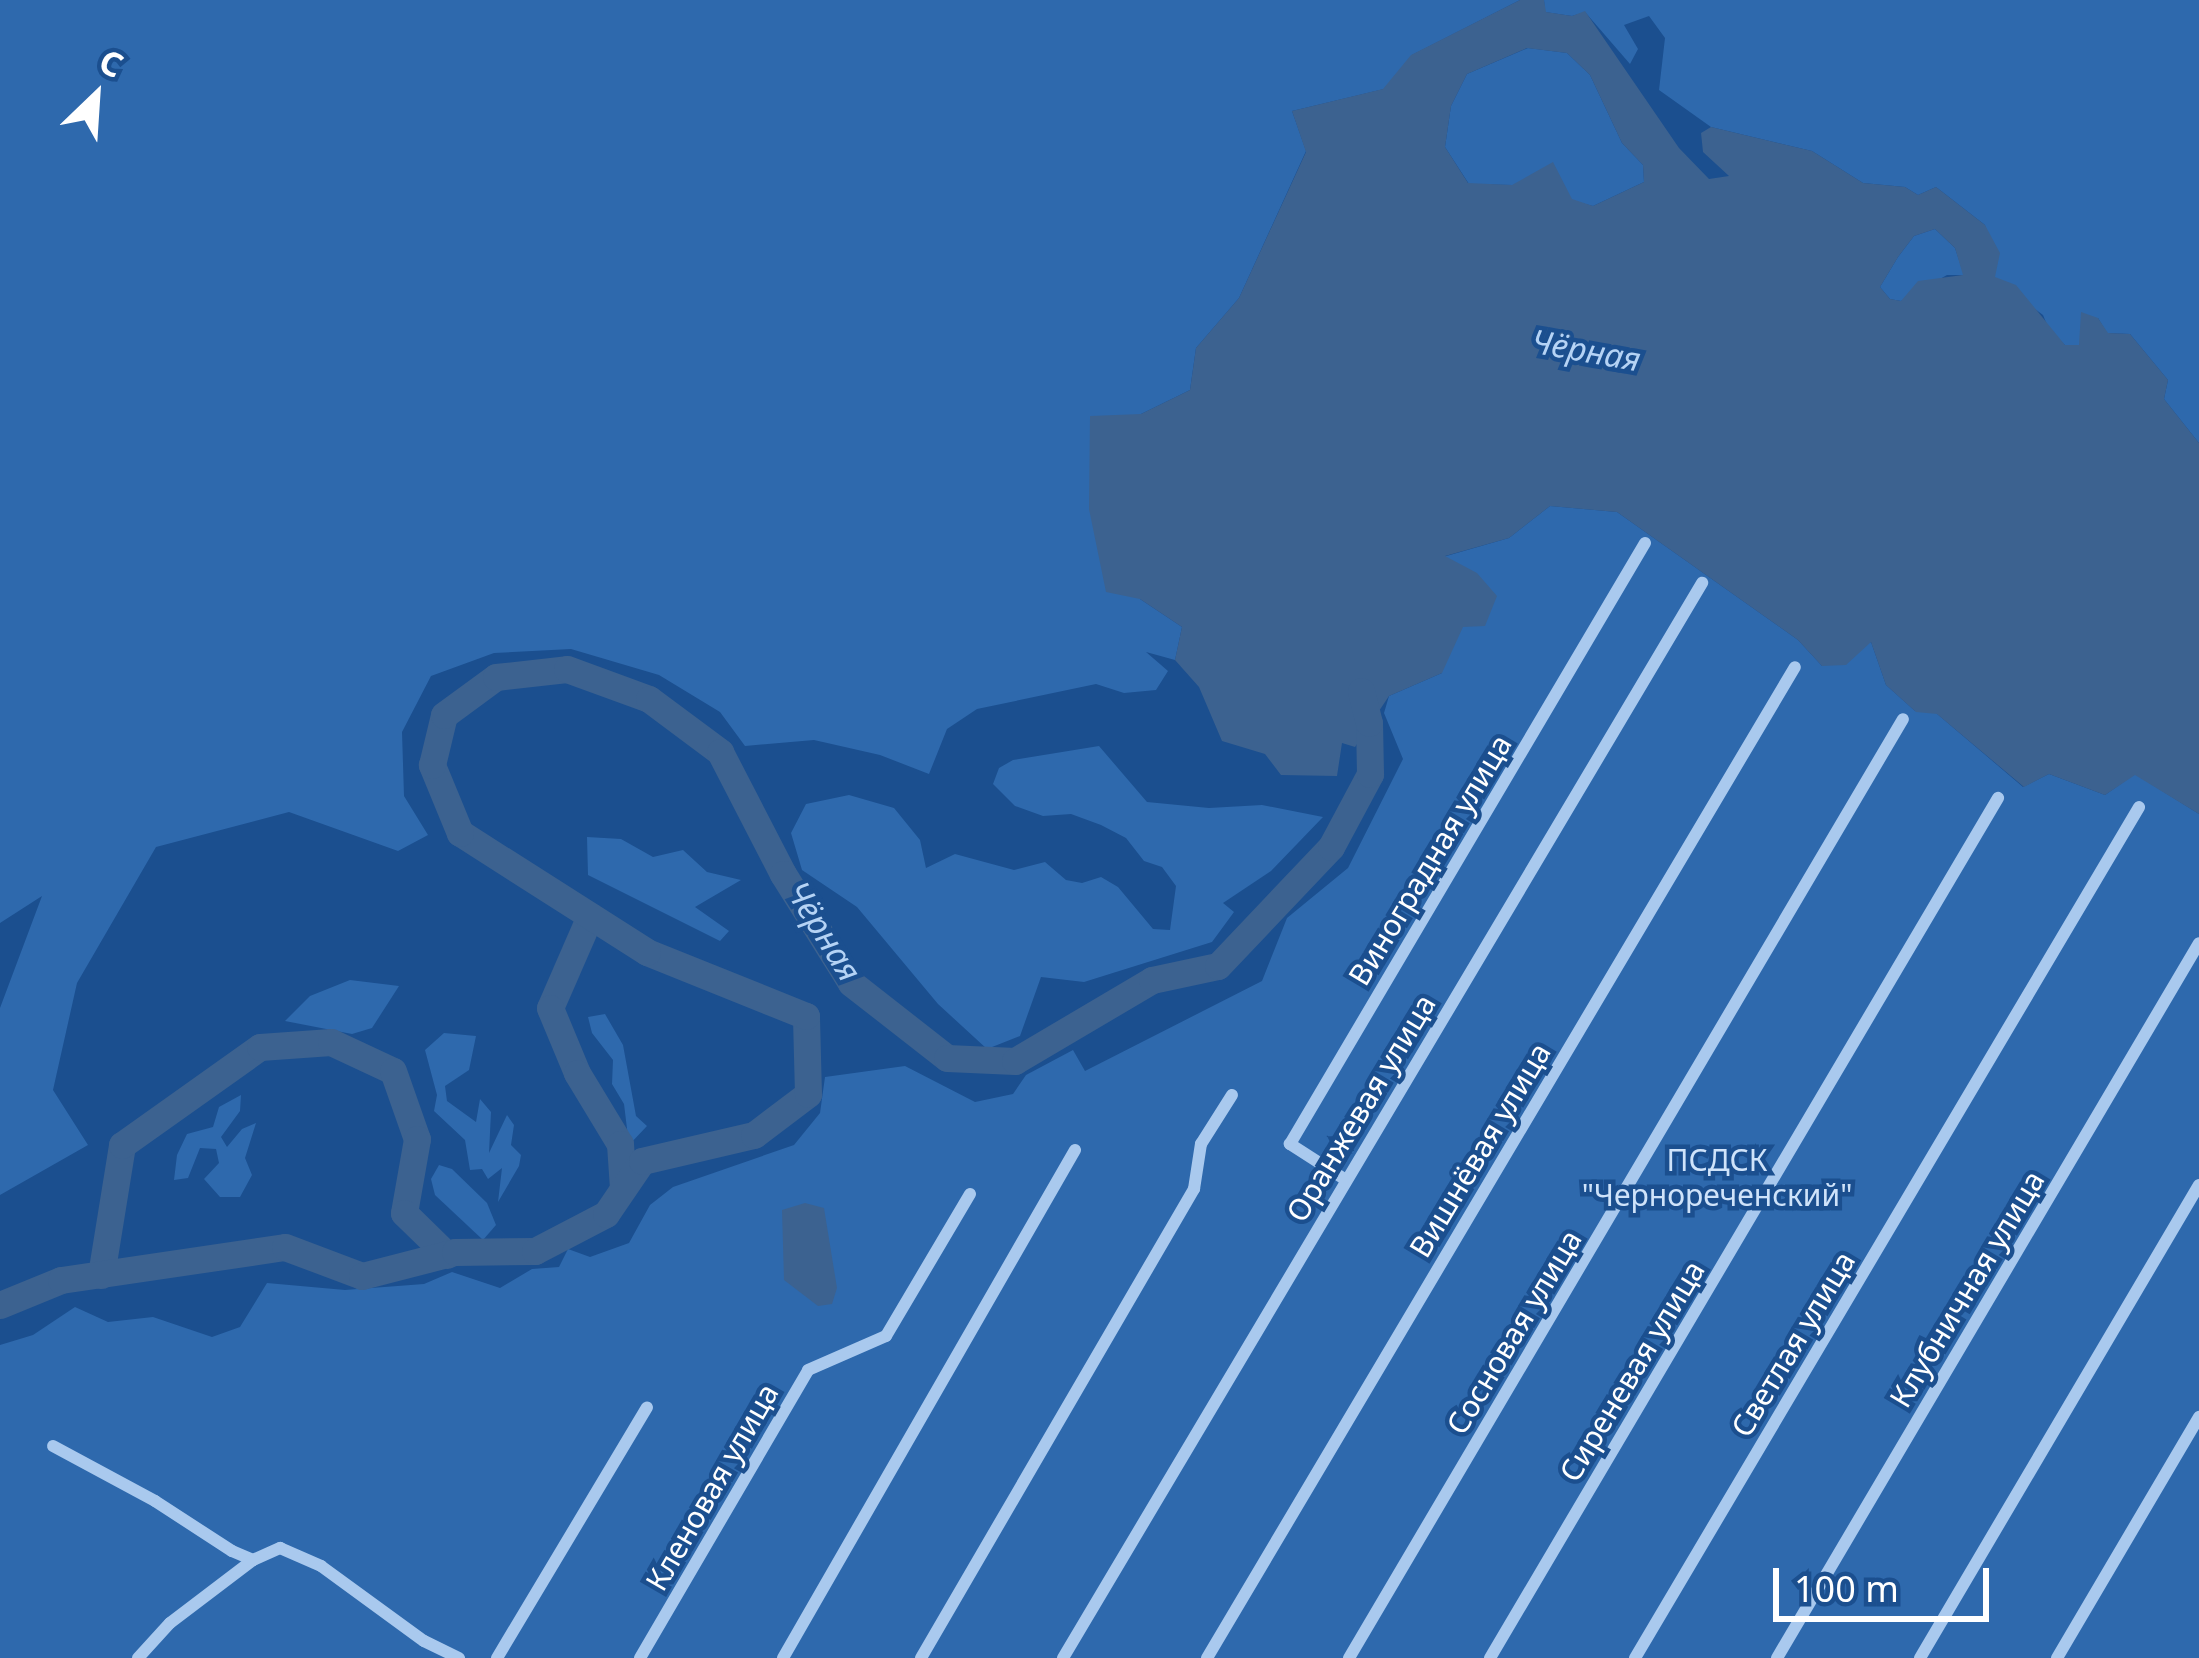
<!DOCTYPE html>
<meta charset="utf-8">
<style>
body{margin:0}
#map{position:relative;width:2199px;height:1658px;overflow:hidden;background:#1b4f8f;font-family:"Noto Sans",sans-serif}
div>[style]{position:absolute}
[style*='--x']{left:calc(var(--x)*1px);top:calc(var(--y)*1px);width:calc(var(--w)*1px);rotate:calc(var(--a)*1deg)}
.green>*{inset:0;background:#2e69ad}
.water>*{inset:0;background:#3c6290}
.river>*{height:27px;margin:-13.5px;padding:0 13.5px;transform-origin:13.5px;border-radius:13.5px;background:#3c6290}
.street>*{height:12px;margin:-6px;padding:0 6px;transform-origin:6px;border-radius:6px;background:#a9c9ee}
span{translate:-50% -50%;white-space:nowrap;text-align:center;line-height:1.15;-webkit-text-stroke:9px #1b4f8f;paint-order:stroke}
.street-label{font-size:30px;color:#fff}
.park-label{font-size:30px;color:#cfe3fa}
.water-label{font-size:33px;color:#b5d3f5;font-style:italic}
.north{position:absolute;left:36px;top:36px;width:120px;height:120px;-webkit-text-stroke:9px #1b4f8f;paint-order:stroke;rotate:25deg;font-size:33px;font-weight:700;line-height:48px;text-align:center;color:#fff}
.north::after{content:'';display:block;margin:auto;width:42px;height:54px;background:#fff;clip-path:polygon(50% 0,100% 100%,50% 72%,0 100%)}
.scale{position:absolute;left:1773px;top:1568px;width:216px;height:54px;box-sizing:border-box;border:6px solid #fff;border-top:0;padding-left:15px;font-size:36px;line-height:42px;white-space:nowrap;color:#fff;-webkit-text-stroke:9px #1b4f8f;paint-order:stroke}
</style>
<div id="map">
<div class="green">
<i style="clip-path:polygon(0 0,1520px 0,1412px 55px,1384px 89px,1292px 111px,1306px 151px,1239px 298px,1196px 348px,1190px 390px,1141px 414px,1140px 599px,1182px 627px,1175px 660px,1146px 652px,1168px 671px,1156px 690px,1124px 693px,1096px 684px,977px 709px,947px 729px,929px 774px,880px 755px,814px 740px,745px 746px,720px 712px,659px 675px,571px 649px,494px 653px,431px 676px,402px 732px,404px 796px,428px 835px,398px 851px,289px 812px,156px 847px,77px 983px,53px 1090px,88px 1145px,0 1195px,0 1008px,42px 896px,0 923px)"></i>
<i style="clip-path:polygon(1544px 0,2199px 0,2199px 443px,2164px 399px,2168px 380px,2130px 334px,2107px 333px,2098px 318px,2079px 345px,2065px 345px,2050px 332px,2043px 315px,1994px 278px,1985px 225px,1936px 187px,1918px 195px,1905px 187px,1863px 183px,1812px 151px,1711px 127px,1659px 90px,1665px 38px,1649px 16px,1624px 25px,1638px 49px,1630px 64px,1585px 12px,1572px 16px,1545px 12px)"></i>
<i style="clip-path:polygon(1528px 48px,1567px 53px,1590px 75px,1622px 143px,1643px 165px,1644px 182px,1593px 206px,1512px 185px,1469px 184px,1445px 147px,1451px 106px,1467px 74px)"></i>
<i style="clip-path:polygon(1935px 229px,1955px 248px,1964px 275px,1947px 275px,1901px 301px,1890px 299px,1880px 287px,1898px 257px,1914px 236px)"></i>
<i style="clip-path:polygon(1550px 506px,1617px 512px,1798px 640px,1822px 666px,1871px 642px,1886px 685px,1915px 711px,1936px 713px,2023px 787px,2049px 774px,2105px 795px,2135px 774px,2199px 814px,2199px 1658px,0 1658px,0 1345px,33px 1335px,75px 1307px,108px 1322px,153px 1317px,212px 1337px,240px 1327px,267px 1283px,345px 1290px,424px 1284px,452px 1272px,500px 1288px,532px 1269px,559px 1267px,568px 1249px,590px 1257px,629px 1243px,650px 1205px,673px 1187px,794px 1145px,820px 1113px,825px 1077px,905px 1066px,975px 1102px,1013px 1094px,1026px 1075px,1073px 1050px,1085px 1071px,1262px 981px,1287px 918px,1348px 868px,1403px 759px,1384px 713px,1389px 696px,1442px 673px,1443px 557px,1509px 538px)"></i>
<i style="clip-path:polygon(1099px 746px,1147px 802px,1209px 808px,1262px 805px,1323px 817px,1271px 871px,1223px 903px,1234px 912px,1212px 942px,1084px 982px,1041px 977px,1020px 1036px,987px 1049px,938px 1004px,857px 907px,802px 870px,791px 833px,806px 804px,849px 795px,894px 808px,920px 840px,926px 868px,955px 854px,1014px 870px,1045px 862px,1066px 880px,1082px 883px,1101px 877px,1118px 887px,1153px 929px,1170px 930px,1176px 886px,1162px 867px,1144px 861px,1126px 838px,1101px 825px,1071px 814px,1043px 816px,1015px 806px,993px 784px,999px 768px,1013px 760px)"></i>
<i style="clip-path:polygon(587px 837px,621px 839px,653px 857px,683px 850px,707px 872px,741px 880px,695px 907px,729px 931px,720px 941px,588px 875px)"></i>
<i style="clip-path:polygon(350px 980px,399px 986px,372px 1028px,352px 1034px,285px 1021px,310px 996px)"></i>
<i style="clip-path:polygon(605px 1014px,623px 1045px,636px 1116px,647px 1126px,629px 1145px,624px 1104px,612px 1084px,613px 1060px,592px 1033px,588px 1017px)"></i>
<i style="clip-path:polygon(444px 1033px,476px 1036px,469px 1070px,445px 1086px,447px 1101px,476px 1122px,480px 1099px,491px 1112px,489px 1153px,507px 1115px,514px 1125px,511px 1145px,521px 1155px,519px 1166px,498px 1202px,502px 1168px,488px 1179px,482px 1169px,470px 1170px,465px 1140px,434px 1111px,437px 1095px,425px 1050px)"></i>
<i style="clip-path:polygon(241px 1095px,240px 1111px,221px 1137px,227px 1147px,242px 1129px,256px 1123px,245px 1158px,252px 1175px,240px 1197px,220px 1197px,204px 1179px,219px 1163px,216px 1149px,200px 1148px,188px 1178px,174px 1180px,177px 1155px,187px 1134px,213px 1127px,219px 1107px)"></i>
<i style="clip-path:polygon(439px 1165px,452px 1169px,487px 1203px,496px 1225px,483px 1240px,435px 1195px,431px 1179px)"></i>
</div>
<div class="water">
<i style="clip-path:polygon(evenodd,1520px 0,1544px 0,1546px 12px,1572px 16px,1585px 11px,1679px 148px,1709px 179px,1729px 176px,1703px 152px,1701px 133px,1711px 127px,1812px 151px,1863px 183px,1905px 187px,1918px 195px,1936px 187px,1985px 225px,2000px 253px,1995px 277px,2016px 285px,2065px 345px,2079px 345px,2081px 312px,2098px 318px,2108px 333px,2130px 334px,2168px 380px,2164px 399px,2199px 443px,2199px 814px,2135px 775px,2105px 795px,2049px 774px,2024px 787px,1937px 714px,1916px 712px,1886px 685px,1871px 642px,1846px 665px,1822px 666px,1798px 640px,1617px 512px,1550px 506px,1509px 538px,1445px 556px,1477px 573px,1497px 596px,1485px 626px,1463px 627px,1442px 673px,1389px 696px,1355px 747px,1342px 743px,1337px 776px,1281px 775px,1265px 754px,1222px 741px,1199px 687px,1175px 660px,1182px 627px,1140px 599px,1106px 592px,1089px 509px,1090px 416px,1141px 414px,1190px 390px,1196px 348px,1239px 298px,1306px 152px,1292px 111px,1383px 89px,1411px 55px,1520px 0,1527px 48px,1567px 53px,1590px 75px,1622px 143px,1643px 165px,1644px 182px,1593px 206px,1572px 199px,1553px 162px,1512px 185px,1468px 183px,1445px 147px,1451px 106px,1467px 74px,1527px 48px,1520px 0,1935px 229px,1955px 248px,1963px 275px,1918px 281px,1901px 301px,1890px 299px,1880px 287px,1898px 257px,1914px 236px,1935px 229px)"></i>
<i style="clip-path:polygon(805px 1203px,824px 1208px,837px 1288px,832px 1304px,818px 1306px,784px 1280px,782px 1210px)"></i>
</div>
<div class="river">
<i style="--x:590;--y:916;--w:100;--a:113.5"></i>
<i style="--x:550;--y:1008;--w:70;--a:67.4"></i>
<i style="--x:577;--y:1073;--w:83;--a:58.8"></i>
<i style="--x:620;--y:1144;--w:44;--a:86.1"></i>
<i style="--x:101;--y:1275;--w:132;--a:-80.8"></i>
<i style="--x:122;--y:1145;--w:169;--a:-35.4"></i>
<i style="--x:260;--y:1047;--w:71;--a:-4"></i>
<i style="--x:331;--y:1042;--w:68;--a:25.1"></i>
<i style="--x:393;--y:1071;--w:72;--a:70.6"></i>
<i style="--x:417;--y:1139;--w:75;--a:100"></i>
<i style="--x:404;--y:1213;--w:60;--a:44.3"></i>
<i style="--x:0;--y:1305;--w:66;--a:-22.3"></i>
<i style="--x:61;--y:1280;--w:226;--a:-8.4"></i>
<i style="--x:285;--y:1247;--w:82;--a:20.6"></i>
<i style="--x:362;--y:1276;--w:96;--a:-14.5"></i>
<i style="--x:455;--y:1252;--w:80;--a:-0.7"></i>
<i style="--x:535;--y:1251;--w:80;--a:-27.5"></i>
<i style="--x:606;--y:1214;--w:64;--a:-55.8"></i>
<i style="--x:642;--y:1161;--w:115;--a:-13.1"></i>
<i style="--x:754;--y:1135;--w:68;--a:-37.2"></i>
<i style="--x:808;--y:1094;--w:78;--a:-91.5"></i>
<i style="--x:806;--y:1016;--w:171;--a:-158.1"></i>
<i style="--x:647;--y:952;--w:222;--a:-147.5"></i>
<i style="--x:460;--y:833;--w:74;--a:-112.4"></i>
<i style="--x:432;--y:765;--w:51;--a:-76.5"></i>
<i style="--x:444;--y:715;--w:64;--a:-36.2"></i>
<i style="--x:496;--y:677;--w:71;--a:-6.4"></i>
<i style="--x:567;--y:669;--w:87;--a:20.1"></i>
<i style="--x:649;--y:699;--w:89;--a:36.7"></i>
<i style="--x:720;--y:752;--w:137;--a:62.7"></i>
<i style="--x:783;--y:874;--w:128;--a:58"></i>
<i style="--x:851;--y:983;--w:122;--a:38"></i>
<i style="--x:947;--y:1058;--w:68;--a:2.5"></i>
<i style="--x:1015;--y:1061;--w:159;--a:-30.6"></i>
<i style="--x:1152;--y:980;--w:67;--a:-12"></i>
<i style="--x:1218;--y:966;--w:164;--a:-46.5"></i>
<i style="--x:1331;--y:847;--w:83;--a:-61.9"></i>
<i style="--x:1370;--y:774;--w:51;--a:-91.1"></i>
<i style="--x:1369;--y:723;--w:33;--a:-104"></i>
</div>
<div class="street">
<i style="--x:1346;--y:1180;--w:67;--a:-147.3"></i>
<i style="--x:1290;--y:1144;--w:698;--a:-59.43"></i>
<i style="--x:53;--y:1446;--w:116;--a:28.3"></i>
<i style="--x:155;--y:1501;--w:92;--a:33"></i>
<i style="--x:232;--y:1551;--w:23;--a:23"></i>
<i style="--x:253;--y:1560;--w:30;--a:-24"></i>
<i style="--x:280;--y:1548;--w:45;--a:23.7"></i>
<i style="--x:321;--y:1566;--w:127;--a:36.1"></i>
<i style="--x:424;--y:1641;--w:39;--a:26"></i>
<i style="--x:138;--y:1658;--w:47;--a:-47.6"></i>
<i style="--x:170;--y:1623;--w:104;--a:-37.2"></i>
<i style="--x:497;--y:1658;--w:292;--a:-59.1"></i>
<i style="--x:640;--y:1658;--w:333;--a:-59.7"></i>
<i style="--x:808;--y:1370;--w:85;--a:-23.6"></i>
<i style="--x:886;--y:1336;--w:165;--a:-59.4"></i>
<i style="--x:783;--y:1658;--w:586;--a:-60.11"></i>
<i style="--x:921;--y:1658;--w:543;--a:-59.8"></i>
<i style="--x:1194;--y:1189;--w:46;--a:-81.2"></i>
<i style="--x:1201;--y:1144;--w:58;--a:-57.7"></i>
<i style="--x:1063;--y:1658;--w:1251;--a:-59.27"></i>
<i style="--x:1207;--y:1658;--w:1152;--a:-59.32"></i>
<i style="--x:1349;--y:1658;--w:1090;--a:-59.46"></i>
<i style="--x:1490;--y:1658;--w:999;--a:-59.43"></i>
<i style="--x:1635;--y:1658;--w:989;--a:-59.36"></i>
<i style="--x:1777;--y:1658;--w:830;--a:-59.45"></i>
<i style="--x:1920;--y:1658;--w:549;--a:-59.47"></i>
<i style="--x:2057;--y:1658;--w:280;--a:-59.5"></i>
</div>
<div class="street-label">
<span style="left:1430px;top:860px;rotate:-59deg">Виноградная улица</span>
<span style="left:1361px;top:1108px;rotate:-59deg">Оранжевая улица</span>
<span style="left:1480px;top:1150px;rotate:-59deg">Вишнёвая улица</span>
<span style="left:1967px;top:1289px;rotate:-59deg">Клубничная улица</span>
<span style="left:1514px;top:1332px;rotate:-59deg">Сосновая улица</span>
<span style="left:1793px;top:1344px;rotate:-59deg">Светлая улица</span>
<span style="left:1632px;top:1371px;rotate:-59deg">Сиреневая улица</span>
<span style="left:712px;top:1487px;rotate:-60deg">Кленовая улица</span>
</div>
<div class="park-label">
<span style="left:1717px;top:1177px">ПСДСК<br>"Чернореченский"</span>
</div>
<div class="water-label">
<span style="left:1586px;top:350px;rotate:10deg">Чёрная</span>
<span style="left:824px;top:931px;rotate:58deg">Чёрная</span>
</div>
<div class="north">С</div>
<div class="scale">100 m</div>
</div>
